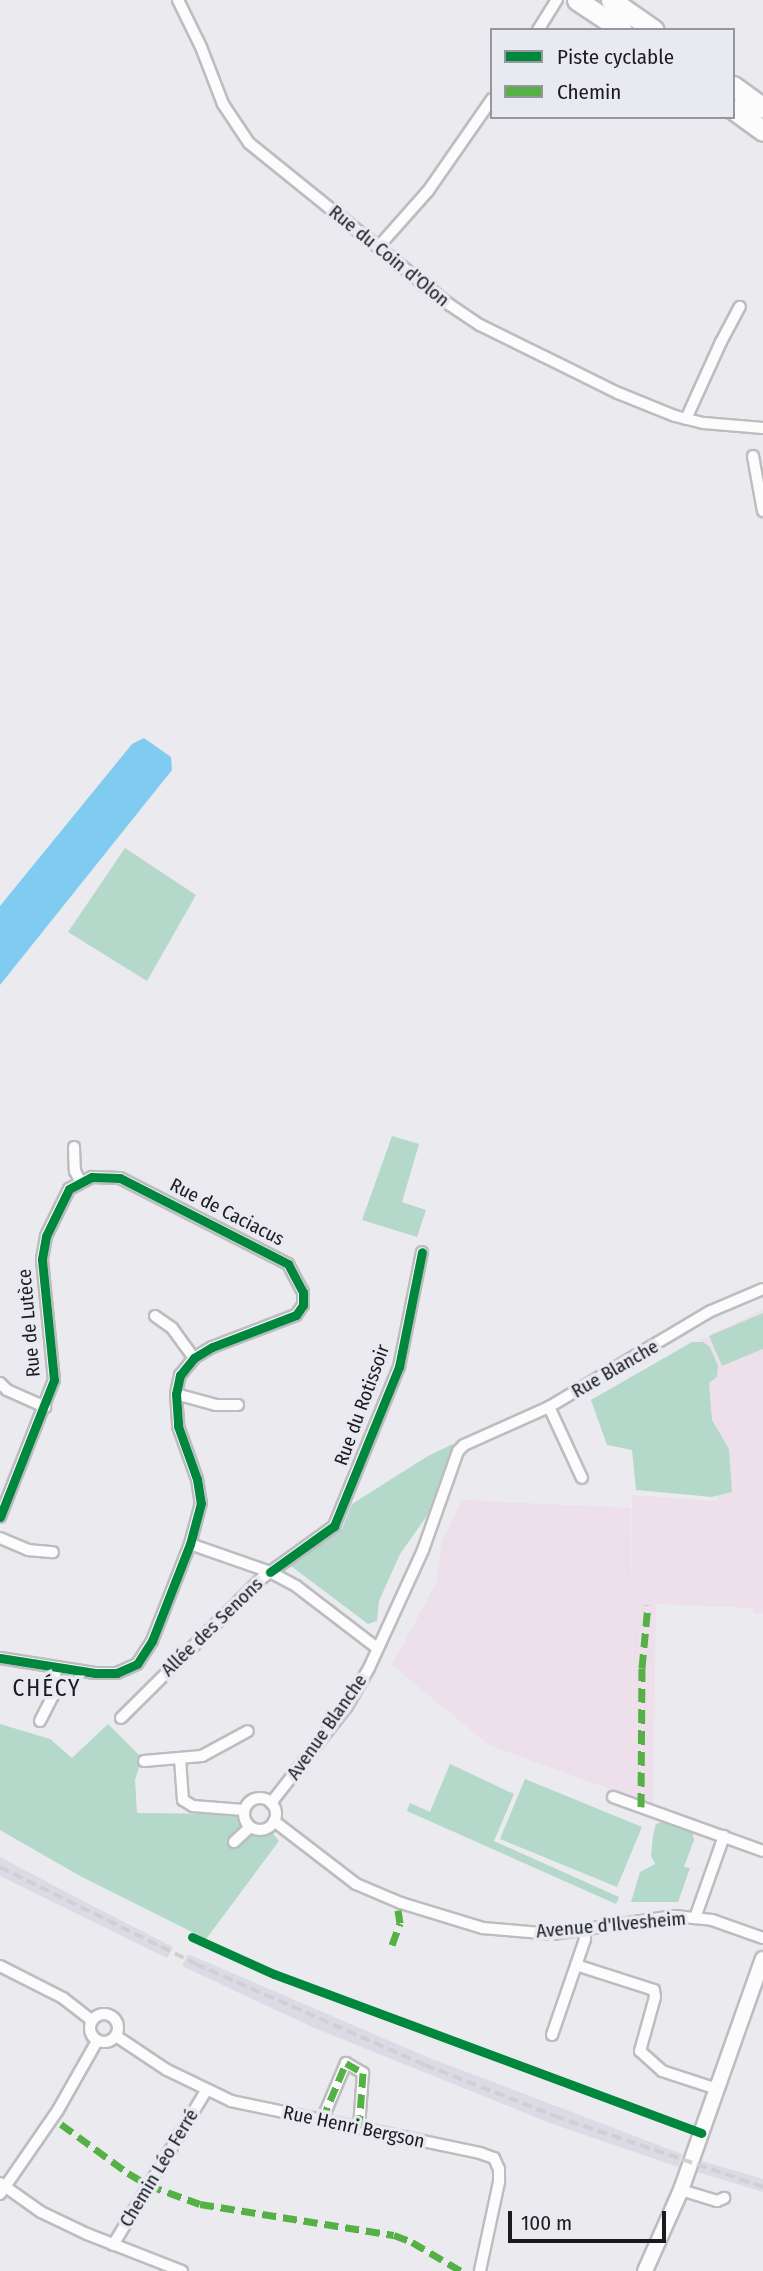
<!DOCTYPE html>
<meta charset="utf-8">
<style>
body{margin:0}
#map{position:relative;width:763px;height:2271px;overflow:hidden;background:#eaeaef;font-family:"Fira Sans Condensed",sans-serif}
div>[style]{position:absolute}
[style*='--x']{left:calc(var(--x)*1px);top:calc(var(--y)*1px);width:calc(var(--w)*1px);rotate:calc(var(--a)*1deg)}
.built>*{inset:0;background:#dbdbe6}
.education>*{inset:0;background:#ede0ea}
.green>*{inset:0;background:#b4d9ca}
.water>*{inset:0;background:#80ccf1}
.roads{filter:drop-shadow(2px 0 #bdbdc1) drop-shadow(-2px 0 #bdbdc1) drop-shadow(0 2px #bdbdc1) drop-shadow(0 -2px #bdbdc1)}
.street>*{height:10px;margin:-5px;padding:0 5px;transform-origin:5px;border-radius:5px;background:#fcfcfd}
.street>.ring{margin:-5px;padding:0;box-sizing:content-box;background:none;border:10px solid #fcfcfd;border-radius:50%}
.secondary>*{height:14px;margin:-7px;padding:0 7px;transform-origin:7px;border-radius:7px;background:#fcfcfd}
.highway>*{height:19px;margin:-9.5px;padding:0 9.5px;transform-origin:9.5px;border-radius:9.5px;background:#fcfcfd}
.rail>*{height:3.5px;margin-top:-1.75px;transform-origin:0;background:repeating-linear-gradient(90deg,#d0d0d0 0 10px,transparent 0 15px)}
.quiet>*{height:7px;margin-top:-3.5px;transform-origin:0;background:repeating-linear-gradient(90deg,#55b145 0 14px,transparent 0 21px)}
.cycleway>*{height:9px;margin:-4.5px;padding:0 4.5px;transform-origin:4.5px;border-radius:4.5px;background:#00873e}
span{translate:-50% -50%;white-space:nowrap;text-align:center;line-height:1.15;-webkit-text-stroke:7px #e8e9f1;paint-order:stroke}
.street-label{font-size:19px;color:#1b1b1e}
.quarter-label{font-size:23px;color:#1b1b1e;letter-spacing:2px}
.legend{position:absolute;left:490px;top:28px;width:245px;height:91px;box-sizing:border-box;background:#e8e9f1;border:2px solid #96979d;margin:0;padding:9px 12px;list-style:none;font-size:21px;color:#1b1b1e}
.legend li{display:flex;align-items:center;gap:14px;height:35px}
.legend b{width:35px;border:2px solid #96979d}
.scale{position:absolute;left:508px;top:2211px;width:158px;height:32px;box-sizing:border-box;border:4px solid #1b1b1e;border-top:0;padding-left:9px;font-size:21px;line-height:24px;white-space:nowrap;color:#1b1b1e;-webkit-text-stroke:5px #e8e9f1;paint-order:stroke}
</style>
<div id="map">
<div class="built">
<i style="clip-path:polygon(0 1857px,83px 1901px,173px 1947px,167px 1958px,0 1876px)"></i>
<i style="clip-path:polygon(188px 1954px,427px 2057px,682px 2154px,678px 2167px,550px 2123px,312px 2027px,182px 1966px)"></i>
<i style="clip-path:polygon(702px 2161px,763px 2179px,763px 2192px,697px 2172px)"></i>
</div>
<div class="education">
<i style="clip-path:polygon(763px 1309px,763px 1613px,753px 1613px,753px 1608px,656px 1604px,653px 1805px,489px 1745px,392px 1665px,437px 1581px,441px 1544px,462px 1500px,631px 1508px,633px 1785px,632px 1495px,718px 1501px,700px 1340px)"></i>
</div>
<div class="green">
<i style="clip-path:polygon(125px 848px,196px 895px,147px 981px,68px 932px)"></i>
<i style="clip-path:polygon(392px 1136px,419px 1144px,402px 1202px,426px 1210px,417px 1237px,362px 1220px)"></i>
<i style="clip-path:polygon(763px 1313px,763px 1349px,722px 1366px,709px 1336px)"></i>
<i style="clip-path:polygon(692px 1342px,703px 1342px,710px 1347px,718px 1366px,717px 1377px,709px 1383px,712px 1420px,729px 1449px,732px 1492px,712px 1497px,636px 1490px,632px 1450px,607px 1445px,591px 1400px)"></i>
<i style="clip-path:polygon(453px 1444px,431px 1510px,400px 1554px,379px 1601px,377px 1621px,368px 1624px,291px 1566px,342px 1529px,352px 1504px,428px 1456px)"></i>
<i style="clip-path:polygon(0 1724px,50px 1739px,72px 1758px,108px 1724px,142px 1758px,135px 1780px,137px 1813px,238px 1814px,251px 1835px,271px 1831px,279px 1841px,206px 1939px,80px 1876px,0 1830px)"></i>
<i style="clip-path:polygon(450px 1764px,514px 1794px,494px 1841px,619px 1897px,616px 1904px,407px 1811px,410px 1803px,430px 1812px)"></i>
<i style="clip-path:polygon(525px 1779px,642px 1827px,617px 1887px,500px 1839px)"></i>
<i style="clip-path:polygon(664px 1821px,692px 1830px,694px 1840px,684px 1867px,690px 1868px,678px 1902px,631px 1902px,640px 1872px,655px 1864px,651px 1856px,653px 1835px,656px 1824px)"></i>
</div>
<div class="water">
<i style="clip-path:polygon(144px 738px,171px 757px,172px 770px,0 985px,0 906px,132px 744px)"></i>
</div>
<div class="roads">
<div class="street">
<i style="--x:178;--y:0;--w:52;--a:63.9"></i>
<i style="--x:201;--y:47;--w:61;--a:68.9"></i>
<i style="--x:223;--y:104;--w:47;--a:56.3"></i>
<i style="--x:249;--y:143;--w:258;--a:38.9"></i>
<i style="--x:450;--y:305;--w:36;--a:34"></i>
<i style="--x:480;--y:325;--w:70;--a:26.2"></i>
<i style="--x:543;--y:356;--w:84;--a:26.3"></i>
<i style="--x:618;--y:393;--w:61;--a:22"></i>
<i style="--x:675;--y:416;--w:30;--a:14"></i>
<i style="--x:704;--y:423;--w:59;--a:4.8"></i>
<i style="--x:538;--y:30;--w:36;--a:-58"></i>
<i style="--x:380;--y:245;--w:72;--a:-48.4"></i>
<i style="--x:428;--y:191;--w:112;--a:-55.2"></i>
<i style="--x:686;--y:419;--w:85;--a:-65.6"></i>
<i style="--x:721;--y:342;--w:40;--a:-62"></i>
<i style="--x:753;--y:456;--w:56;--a:79.7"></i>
<i style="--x:74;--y:1147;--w:24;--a:88"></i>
<i style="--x:75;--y:1171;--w:11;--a:63"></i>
<i style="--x:155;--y:1316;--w:21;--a:35"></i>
<i style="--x:172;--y:1328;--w:37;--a:54"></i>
<i style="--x:0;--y:1383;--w:10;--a:45"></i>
<i style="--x:7;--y:1390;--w:42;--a:24.1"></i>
<i style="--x:176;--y:1394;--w:41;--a:15.4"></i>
<i style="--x:216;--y:1405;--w:22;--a:0"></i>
<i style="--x:549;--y:1407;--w:78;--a:65.1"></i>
<i style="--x:0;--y:1517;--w:147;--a:-68.5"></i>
<i style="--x:54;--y:1380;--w:122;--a:-95.7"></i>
<i style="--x:42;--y:1259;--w:23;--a:-80"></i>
<i style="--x:46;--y:1236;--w:52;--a:-63.9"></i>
<i style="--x:69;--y:1189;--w:26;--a:-28"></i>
<i style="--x:92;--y:1177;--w:28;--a:2"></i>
<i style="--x:120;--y:1178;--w:189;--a:27.1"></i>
<i style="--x:288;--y:1264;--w:32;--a:62"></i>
<i style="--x:303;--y:1292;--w:13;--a:90"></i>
<i style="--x:303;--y:1305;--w:12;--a:125"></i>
<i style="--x:296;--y:1315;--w:90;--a:159.1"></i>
<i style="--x:212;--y:1347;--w:21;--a:149"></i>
<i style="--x:194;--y:1358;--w:22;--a:129"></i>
<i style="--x:180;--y:1375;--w:19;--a:102"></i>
<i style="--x:176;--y:1394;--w:32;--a:86"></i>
<i style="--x:178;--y:1426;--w:56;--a:70.3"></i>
<i style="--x:197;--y:1479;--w:24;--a:81"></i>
<i style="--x:201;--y:1503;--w:42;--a:105"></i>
<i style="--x:190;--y:1544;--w:104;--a:111.4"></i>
<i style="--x:152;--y:1641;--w:27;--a:123"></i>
<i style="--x:137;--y:1664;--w:22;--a:156"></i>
<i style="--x:117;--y:1673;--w:22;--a:180"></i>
<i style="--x:95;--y:1673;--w:96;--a:-171"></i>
<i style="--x:0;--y:1538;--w:30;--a:23"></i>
<i style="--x:28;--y:1550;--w:25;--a:5"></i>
<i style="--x:190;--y:1544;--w:85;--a:19.3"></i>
<i style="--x:270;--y:1572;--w:30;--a:28"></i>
<i style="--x:296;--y:1586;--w:102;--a:37.4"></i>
<i style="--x:121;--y:1718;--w:199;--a:-44.8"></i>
<i style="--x:262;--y:1578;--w:89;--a:-35.8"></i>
<i style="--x:334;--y:1526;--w:172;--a:-67.8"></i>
<i style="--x:399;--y:1367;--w:117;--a:-78.7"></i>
<i style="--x:40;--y:1721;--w:28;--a:-63"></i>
<i style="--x:53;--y:1696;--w:28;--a:-84"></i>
<i style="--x:180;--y:1759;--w:41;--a:85.8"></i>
<i style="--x:183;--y:1800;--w:12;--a:31"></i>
<i style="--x:193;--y:1806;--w:51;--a:4.5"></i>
<i style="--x:144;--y:1761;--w:58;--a:-4.9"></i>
<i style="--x:202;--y:1756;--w:52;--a:-28.5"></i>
<i style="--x:613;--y:1797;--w:159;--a:19.8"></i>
<i class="ring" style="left:244px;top:1798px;width:22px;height:22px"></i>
<i style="--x:271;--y:1803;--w:123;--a:-51.9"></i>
<i style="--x:347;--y:1706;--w:44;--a:-59.9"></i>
<i style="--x:369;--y:1668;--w:130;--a:-65.4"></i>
<i style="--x:423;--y:1550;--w:105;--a:-70.5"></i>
<i style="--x:458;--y:1451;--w:8;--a:-45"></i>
<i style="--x:464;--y:1445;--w:93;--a:-24.1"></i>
<i style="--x:549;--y:1407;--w:188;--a:-30.7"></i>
<i style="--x:711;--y:1311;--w:56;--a:-22.9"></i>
<i style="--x:274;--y:1821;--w:103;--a:37.5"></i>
<i style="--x:356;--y:1884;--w:49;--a:22.9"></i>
<i style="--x:401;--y:1903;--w:86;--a:17"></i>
<i style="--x:483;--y:1928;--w:70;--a:4.9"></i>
<i style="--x:553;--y:1934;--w:123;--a:-8.4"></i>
<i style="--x:675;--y:1916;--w:37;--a:6"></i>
<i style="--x:712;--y:1920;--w:54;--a:19.4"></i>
<i style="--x:234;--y:1842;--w:22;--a:-43"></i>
<i style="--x:695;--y:1918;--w:87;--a:-70.5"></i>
<i style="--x:576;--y:1965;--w:82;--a:17.8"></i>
<i style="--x:654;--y:1990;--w:7;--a:82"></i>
<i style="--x:655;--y:1997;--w:56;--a:105.5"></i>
<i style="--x:640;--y:2051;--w:30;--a:42"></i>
<i style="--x:662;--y:2071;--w:58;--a:18.1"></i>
<i style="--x:0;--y:1966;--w:71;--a:26.9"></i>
<i style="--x:63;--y:1998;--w:36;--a:38"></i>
<i class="ring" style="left:90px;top:2014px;width:18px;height:18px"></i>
<i style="--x:552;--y:2035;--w:102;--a:-71"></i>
<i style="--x:585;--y:1939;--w:7;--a:-98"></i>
<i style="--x:116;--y:2036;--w:61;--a:33.7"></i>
<i style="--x:167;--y:2070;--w:71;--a:25.8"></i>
<i style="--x:231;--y:2101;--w:254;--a:11.8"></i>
<i style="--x:480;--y:2153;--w:15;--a:20"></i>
<i style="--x:494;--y:2158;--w:12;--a:66"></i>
<i style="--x:499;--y:2169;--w:13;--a:90"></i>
<i style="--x:499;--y:2182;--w:91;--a:102.1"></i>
<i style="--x:322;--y:2120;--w:62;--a:-67.2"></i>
<i style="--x:346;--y:2063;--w:20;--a:30"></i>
<i style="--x:363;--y:2073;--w:55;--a:94.2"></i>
<i style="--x:0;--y:2183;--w:50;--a:35.3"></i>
<i style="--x:41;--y:2212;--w:51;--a:25.6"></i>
<i style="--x:87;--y:2234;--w:102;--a:21.3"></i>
<i style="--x:681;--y:2190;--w:38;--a:17"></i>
<i style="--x:717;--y:2201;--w:8;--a:-23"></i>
<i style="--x:0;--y:2194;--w:102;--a:-55.4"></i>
<i style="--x:58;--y:2110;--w:79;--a:-60.5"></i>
<i style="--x:113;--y:2245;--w:180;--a:-58.9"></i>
</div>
<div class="secondary">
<i style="--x:645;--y:2271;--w:89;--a:-66"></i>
<i style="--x:681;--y:2190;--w:245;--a:-70.5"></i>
</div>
<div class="highway">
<i style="--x:577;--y:0;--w:54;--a:33.7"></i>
<i style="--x:611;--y:0;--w:52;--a:34.9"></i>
<i style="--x:733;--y:86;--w:37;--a:36"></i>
<i style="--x:733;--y:109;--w:37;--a:36"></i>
</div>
</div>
<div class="rail">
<i style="--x:0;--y:1867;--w:219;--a:26.3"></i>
<i style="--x:196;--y:1964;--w:250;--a:23.8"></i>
<i style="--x:425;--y:2065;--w:140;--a:21.4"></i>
<i style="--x:555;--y:2116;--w:220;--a:18.8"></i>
</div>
<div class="quiet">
<i style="--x:641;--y:1807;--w:139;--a:-89.6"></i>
<i style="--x:642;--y:1668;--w:63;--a:-84.6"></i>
<i style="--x:392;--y:1945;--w:23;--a:-70"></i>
<i style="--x:400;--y:1923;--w:13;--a:-99"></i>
<i style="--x:322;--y:2120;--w:62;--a:-67.2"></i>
<i style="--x:346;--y:2063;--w:20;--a:30"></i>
<i style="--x:363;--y:2073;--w:55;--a:94.2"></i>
<i style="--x:61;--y:2124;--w:83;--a:36.2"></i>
<i style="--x:128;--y:2173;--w:23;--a:31"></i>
<i style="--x:148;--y:2185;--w:55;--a:20.1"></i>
<i style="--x:200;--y:2204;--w:196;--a:9.1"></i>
<i style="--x:394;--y:2235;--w:19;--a:21"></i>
<i style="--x:412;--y:2242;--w:57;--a:30.6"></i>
</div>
<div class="cycleway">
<i style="--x:0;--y:1517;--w:147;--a:-68.5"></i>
<i style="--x:54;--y:1380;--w:122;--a:-95.7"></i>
<i style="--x:42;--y:1259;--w:23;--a:-80"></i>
<i style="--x:46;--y:1236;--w:52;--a:-63.9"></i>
<i style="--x:69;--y:1189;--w:26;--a:-28"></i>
<i style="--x:92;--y:1177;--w:28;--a:2"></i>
<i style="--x:120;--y:1178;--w:189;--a:27.1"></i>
<i style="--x:288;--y:1264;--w:32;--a:62"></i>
<i style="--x:303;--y:1292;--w:13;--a:90"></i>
<i style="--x:303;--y:1305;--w:12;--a:125"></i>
<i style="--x:296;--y:1315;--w:90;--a:159.1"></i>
<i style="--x:212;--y:1347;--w:21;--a:149"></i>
<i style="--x:194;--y:1358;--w:22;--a:129"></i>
<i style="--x:180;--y:1375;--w:19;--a:102"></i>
<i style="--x:176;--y:1394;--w:32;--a:86"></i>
<i style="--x:178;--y:1426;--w:56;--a:70.3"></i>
<i style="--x:197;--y:1479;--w:24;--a:81"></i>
<i style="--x:201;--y:1503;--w:42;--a:105"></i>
<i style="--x:190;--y:1544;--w:104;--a:111.4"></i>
<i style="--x:152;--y:1641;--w:27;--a:123"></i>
<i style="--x:137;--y:1664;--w:22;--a:156"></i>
<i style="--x:117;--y:1673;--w:22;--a:180"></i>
<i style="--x:95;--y:1673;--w:96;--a:-171"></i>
<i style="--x:270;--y:1572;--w:79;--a:-35.7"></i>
<i style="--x:334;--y:1526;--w:172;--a:-67.8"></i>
<i style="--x:399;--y:1367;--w:117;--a:-78.7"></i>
<i style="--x:192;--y:1937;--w:90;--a:24.3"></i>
<i style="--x:274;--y:1974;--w:456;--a:20.4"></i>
</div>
<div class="street-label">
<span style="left:389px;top:256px;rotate:39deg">Rue du Coin d'Olon</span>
<span style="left:227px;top:1212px;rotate:27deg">Rue de Caciacus</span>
<span style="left:29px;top:1323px;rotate:-95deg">Rue de Lutèce</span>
<span style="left:615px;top:1369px;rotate:-30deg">Rue Blanche</span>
<span style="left:362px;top:1405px;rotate:-70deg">Rue du Rotissoir</span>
<span style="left:212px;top:1627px;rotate:-44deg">Allée des Senons</span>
<span style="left:327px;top:1727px;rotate:-55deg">Avenue Blanche</span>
<span style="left:611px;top:1925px;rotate:-5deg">Avenue d'Ilvesheim</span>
<span style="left:354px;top:2127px;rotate:12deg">Rue Henri Bergson</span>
<span style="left:159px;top:2168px;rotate:-59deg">Chemin Léo Ferré</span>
</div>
<div class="quarter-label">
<span style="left:47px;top:1688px">CHÉCY</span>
</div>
<ul class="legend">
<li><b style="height:9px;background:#00873e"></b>Piste cyclable</li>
<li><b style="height:9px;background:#55b145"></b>Chemin</li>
</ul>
<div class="scale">100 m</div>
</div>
